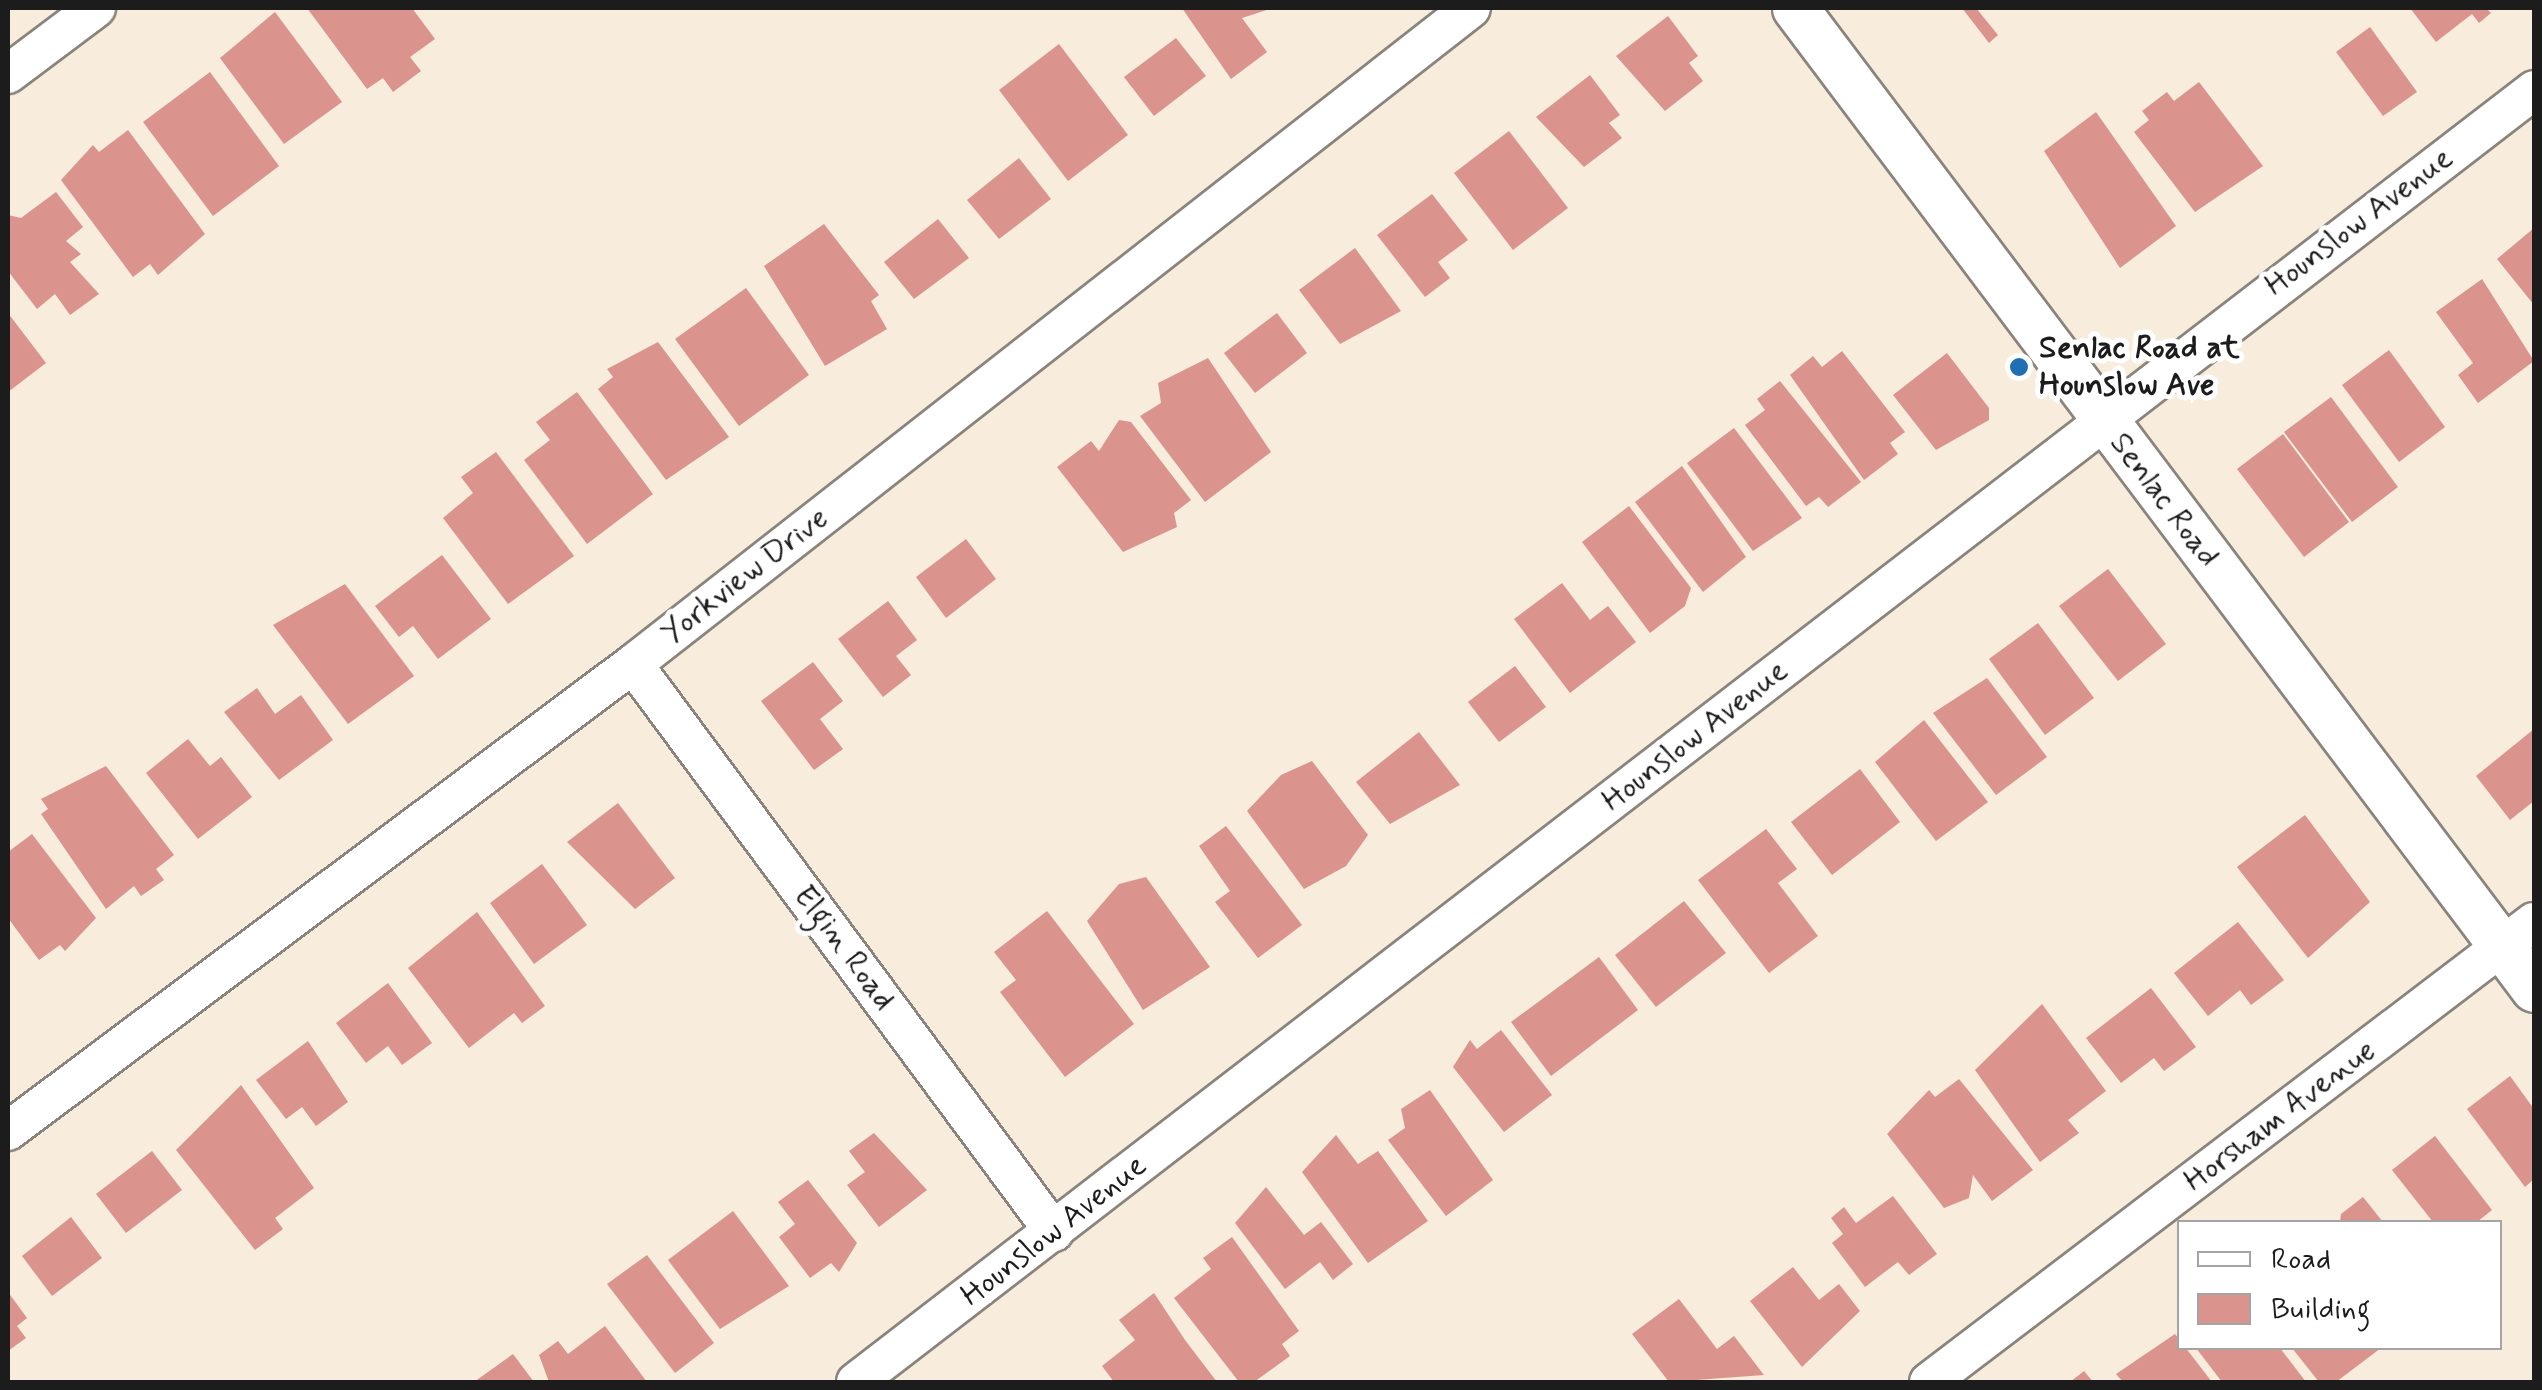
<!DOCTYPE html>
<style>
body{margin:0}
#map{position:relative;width:2542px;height:1390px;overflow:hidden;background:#f8ecdc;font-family:Mynerve,sans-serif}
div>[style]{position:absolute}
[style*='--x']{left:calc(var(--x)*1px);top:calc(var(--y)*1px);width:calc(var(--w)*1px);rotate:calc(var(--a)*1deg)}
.building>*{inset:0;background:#da938d}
.roads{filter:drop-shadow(2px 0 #8a847c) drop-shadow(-2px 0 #8a847c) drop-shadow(0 2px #8a847c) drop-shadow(0 -2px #8a847c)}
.minor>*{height:38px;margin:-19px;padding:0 19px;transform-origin:19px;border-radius:19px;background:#fff}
.tertiary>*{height:45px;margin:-22.5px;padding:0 22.5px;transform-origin:22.5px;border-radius:22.5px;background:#fff}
.dots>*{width:28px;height:28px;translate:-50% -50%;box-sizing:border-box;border:5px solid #fff;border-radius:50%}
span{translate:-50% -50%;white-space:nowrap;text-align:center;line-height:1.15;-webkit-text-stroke:10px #fff;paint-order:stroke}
.street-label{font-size:32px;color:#1c1c1c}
.poi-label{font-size:32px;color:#1c1c1c;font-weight:700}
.left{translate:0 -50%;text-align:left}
.frame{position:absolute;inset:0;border:10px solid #1c1c1c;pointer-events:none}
.legend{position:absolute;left:2177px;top:1220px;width:325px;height:130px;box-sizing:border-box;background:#fff;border:2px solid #a4a4a4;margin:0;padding:12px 18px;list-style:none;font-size:30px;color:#1c1c1c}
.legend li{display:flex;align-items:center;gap:20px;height:50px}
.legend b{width:50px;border:2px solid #a4a4a4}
</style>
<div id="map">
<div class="building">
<i style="clip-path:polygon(307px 8px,412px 8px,435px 39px,410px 57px,421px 71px,393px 92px,383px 78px,367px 89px)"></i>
<i style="clip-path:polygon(1182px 8px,1273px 8px,1242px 18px,1267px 52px,1231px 79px)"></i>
<i style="clip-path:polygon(1962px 8px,1976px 8px,1998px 35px,1989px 43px)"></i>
<i style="clip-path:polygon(2410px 8px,2486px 8px,2491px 13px,2479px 23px,2472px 14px,2436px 42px)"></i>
<i style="clip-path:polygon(275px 12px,342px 102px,284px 144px,220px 58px)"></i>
<i style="clip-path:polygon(1668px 16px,1698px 56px,1689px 63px,1703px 81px,1665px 111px,1616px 56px)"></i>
<i style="clip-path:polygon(2370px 27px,2417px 92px,2383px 116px,2336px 52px)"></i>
<i style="clip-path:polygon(1176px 38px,1206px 76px,1154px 116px,1124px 77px)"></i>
<i style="clip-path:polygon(1059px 44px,1128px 135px,1068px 181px,999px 90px)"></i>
<i style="clip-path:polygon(210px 72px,279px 166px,213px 216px,143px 122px)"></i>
<i style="clip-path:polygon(1590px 75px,1620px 115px,1609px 123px,1622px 138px,1584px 167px,1536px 117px)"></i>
<i style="clip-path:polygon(2199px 82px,2263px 166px,2195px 212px,2134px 132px,2149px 120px,2142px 111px,2167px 92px,2174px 101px)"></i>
<i style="clip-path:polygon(2096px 112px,2176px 226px,2120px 268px,2044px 151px)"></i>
<i style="clip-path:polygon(128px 130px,205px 234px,158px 275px,150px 264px,133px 277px,61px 180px,93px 145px,99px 152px)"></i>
<i style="clip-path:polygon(1509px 131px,1568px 208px,1513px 250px,1454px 173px)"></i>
<i style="clip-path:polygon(1019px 158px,1051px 199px,999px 239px,967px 200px)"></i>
<i style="clip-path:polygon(56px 192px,83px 227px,66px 241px,81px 254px,70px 262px,99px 294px,70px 315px,55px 294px,37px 309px,8px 271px,8px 215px,21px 218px)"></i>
<i style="clip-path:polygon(1432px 194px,1468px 240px,1438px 262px,1450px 278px,1425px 297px,1377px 235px)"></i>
<i style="clip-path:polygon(938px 219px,969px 258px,914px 299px,884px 262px)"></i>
<i style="clip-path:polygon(824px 224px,879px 295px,871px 301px,887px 329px,825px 366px,764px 266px)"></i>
<i style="clip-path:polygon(2534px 228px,2534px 305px,2497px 259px)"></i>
<i style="clip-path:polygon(1355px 248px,1401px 311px,1340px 344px,1299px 290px)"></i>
<i style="clip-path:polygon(2482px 279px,2534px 361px,2478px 403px,2458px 375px,2473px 363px,2436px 312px)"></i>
<i style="clip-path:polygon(746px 288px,809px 375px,739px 426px,675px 339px)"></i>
<i style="clip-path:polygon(8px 313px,46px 363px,8px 392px)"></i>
<i style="clip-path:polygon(1277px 313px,1307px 353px,1255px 393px,1224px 353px)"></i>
<i style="clip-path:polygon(658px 342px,729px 437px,666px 480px,598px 389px,613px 377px,607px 369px)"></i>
<i style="clip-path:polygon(2389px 350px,2445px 427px,2399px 462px,2342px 385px)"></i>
<i style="clip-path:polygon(1842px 351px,1905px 432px,1890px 443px,1898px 454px,1864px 480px,1790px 375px,1813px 356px,1822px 367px)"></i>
<i style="clip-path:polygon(1947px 353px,1989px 408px,1989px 420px,1936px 450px,1893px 395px)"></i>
<i style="clip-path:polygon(1208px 358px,1271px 452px,1205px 502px,1140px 416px,1161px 403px,1158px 383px)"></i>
<i style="clip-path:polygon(1780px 381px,1861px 482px,1828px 507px,1819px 497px,1806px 506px,1745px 425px,1765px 410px,1757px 399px)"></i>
<i style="clip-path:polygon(577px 392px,653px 494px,587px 544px,524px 460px,550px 440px,536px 422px)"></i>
<i style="clip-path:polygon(2331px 397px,2398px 487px,2352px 522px,2284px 432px)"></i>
<i style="clip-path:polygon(1119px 420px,1131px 422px,1191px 500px,1174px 513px,1177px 527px,1123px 552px,1057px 467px,1091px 441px,1099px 451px)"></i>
<i style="clip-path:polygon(1734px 428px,1802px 518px,1753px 551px,1687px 463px)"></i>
<i style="clip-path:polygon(2283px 434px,2349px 522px,2304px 557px,2237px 469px)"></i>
<i style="clip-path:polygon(496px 452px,574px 556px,508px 604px,443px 518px,473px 493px,461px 477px)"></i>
<i style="clip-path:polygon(1682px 466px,1746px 557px,1703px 592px,1635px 502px)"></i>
<i style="clip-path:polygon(1629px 506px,1691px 588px,1685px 606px,1650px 633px,1582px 542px)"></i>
<i style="clip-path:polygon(966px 539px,996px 579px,946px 618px,916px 577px)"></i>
<i style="clip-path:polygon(442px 555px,491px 619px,438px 659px,413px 626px,399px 637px,375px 606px)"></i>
<i style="clip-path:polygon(2108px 569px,2166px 644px,2118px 681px,2059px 606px)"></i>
<i style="clip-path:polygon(1562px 583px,1590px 620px,1608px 606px,1636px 642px,1570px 693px,1514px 619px)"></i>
<i style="clip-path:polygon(345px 584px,414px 676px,348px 724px,273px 625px)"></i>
<i style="clip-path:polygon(888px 601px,917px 640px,896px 656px,911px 675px,883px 697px,838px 639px)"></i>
<i style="clip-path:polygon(2038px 623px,2094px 698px,2045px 735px,1989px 659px)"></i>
<i style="clip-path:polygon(813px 662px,843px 701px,820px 719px,843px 749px,814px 770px,761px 701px)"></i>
<i style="clip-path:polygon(1515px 666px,1546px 707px,1499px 742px,1468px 702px)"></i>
<i style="clip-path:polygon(1987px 678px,2047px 757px,1996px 795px,1933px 713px)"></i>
<i style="clip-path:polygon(257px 688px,275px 714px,301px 695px,333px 740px,279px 780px,224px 712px)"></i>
<i style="clip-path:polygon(1924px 720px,1988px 802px,1936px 841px,1875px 762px)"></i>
<i style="clip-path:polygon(2534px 729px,2534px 801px,2510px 820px,2476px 776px)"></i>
<i style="clip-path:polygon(1419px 732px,1460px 785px,1390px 824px,1356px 782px)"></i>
<i style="clip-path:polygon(188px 739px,210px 766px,221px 757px,252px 797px,198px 839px,146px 773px)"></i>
<i style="clip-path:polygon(1312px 761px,1368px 835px,1346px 866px,1304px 889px,1247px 811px,1281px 775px)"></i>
<i style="clip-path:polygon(106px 766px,174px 855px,156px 869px,164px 880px,141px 896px,134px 886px,106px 909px,41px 814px,48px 809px,41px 799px)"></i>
<i style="clip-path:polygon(1860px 769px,1900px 822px,1832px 875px,1791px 822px)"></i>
<i style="clip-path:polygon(618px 803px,675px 878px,635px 909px,567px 842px)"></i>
<i style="clip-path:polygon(2305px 815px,2370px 902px,2308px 958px,2237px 867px)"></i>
<i style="clip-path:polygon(1226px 826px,1302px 925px,1258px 958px,1215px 902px,1230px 891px,1199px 846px)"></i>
<i style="clip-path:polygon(1766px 829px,1797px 869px,1778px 883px,1818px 936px,1769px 973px,1698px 880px)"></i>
<i style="clip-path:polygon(32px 834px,96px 918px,65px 951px,60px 945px,39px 960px,8px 918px,8px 852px)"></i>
<i style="clip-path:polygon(542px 864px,587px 925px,534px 964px,490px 903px)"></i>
<i style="clip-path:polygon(1146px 877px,1210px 967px,1143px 1010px,1087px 921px,1119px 884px)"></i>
<i style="clip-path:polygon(1684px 901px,1726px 953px,1656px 1007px,1615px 955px)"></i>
<i style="clip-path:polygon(1047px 911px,1134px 1024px,1065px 1077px,1000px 992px,1016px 980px,994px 952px)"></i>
<i style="clip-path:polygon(477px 912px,545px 1006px,522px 1023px,514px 1013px,469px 1048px,408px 968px)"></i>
<i style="clip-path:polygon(2238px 922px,2284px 980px,2251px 1005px,2240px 990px,2208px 1016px,2174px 973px)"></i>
<i style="clip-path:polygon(1599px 957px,1638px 1010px,1551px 1076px,1511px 1022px)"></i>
<i style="clip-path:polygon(388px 983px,432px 1043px,402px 1065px,388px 1046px,366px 1063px,336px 1023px)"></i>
<i style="clip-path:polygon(2151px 988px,2196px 1047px,2164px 1071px,2154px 1058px,2121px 1083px,2086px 1038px)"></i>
<i style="clip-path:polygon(2042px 1004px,2106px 1091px,2068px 1120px,2079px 1133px,2040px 1162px,1975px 1070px)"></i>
<i style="clip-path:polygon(1501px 1030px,1552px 1095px,1504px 1132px,1453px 1067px,1470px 1040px,1477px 1049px)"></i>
<i style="clip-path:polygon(308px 1041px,348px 1102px,316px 1126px,302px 1107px,286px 1119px,256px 1080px)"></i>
<i style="clip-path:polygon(2510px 1076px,2534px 1109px,2534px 1179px,2525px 1187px,2467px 1109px)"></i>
<i style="clip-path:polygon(1959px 1079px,2033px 1170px,1992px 1201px,1973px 1175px,1969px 1198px,1944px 1208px,1887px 1134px,1929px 1090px,1935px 1097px)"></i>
<i style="clip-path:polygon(241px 1085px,314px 1188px,275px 1218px,283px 1229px,255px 1250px,176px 1150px)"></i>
<i style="clip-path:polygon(1430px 1090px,1493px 1180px,1446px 1216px,1388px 1140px,1405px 1128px,1401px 1109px)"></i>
<i style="clip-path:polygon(874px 1133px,927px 1190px,879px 1227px,847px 1185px,865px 1172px,849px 1151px)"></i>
<i style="clip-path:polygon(1336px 1135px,1358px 1164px,1378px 1151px,1428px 1221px,1368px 1263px,1302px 1172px)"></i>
<i style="clip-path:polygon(2435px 1136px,2492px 1210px,2477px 1222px,2433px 1222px,2392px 1170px)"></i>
<i style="clip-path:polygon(152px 1151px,182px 1190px,126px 1233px,96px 1194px)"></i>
<i style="clip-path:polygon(808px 1180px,857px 1243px,839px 1272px,831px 1263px,810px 1278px,779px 1237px,795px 1224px,778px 1202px)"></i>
<i style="clip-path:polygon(1266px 1187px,1304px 1235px,1321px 1222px,1353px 1264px,1333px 1280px,1320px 1262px,1285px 1289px,1235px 1223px)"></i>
<i style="clip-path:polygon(1893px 1196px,1937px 1254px,1909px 1275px,1898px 1262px,1865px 1287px,1832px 1243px,1843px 1234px,1831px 1218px,1844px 1207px,1856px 1223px)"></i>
<i style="clip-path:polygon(2363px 1197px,2383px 1222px,2340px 1222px,2341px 1214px)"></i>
<i style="clip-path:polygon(733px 1211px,789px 1286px,720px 1329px,668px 1260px)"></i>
<i style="clip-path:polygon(71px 1217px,102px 1258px,52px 1296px,22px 1256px)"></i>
<i style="clip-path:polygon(1232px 1237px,1299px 1331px,1282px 1344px,1290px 1356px,1254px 1382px,1239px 1382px,1174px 1298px,1211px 1269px,1203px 1258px)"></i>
<i style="clip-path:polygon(647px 1255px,714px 1343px,675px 1373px,607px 1284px)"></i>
<i style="clip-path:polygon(1793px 1267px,1819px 1300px,1839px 1284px,1860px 1311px,1802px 1367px,1750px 1301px)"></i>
<i style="clip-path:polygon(8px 1292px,27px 1318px,17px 1326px,26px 1338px,8px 1351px)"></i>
<i style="clip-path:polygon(1154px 1293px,1185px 1340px,1217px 1382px,1114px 1382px,1102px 1366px,1135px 1340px,1119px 1320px)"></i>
<i style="clip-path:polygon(1679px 1299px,1717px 1349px,1734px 1336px,1764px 1375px,1669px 1382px,1632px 1334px)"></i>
<i style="clip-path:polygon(605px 1326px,647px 1382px,549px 1382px,539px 1355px,558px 1341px,568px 1354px)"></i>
<i style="clip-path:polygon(2175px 1334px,2212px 1382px,2123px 1382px,2116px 1374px)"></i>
<i style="clip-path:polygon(2196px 1348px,2280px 1348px,2306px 1382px,2222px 1382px)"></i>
<i style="clip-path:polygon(2292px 1348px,2381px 1348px,2336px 1382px,2319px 1382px)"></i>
<i style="clip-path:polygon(513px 1354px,534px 1382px,474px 1382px)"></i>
<i style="clip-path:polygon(2084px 1371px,2093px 1382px,2070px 1382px)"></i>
</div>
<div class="roads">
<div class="minor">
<i style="--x:8;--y:74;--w:110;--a:-36.9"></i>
<i style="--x:633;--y:664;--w:707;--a:53.45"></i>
<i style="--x:8;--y:1131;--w:780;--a:-36.77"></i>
<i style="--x:633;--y:664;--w:1064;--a:-38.05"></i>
<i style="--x:856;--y:1382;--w:2118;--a:-37.59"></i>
<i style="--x:1929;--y:1382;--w:760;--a:-37.25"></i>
</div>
<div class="tertiary">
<i style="--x:1795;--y:8;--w:1228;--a:53.01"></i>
</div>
</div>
<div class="dots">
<i style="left:2019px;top:367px;background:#1f6fb2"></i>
</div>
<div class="street-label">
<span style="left:2359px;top:222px;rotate:-37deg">Hounslow Avenue</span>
<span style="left:2164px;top:500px;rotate:53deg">Senlac Road</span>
<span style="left:745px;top:576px;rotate:-38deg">Yorkview Drive</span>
<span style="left:1695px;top:736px;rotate:-38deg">Hounslow Avenue</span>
<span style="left:844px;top:948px;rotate:53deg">Elgin Road</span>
<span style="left:2280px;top:1116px;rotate:-37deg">Horsham Avenue</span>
<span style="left:1054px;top:1231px;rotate:-38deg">Hounslow Avenue</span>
</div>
<div class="poi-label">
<span class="left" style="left:2039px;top:367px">Senlac Road at<br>Hounslow Ave</span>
</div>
<div class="frame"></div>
<ul class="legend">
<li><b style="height:12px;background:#fff"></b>Road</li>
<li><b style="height:28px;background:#da938d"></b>Building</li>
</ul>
</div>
